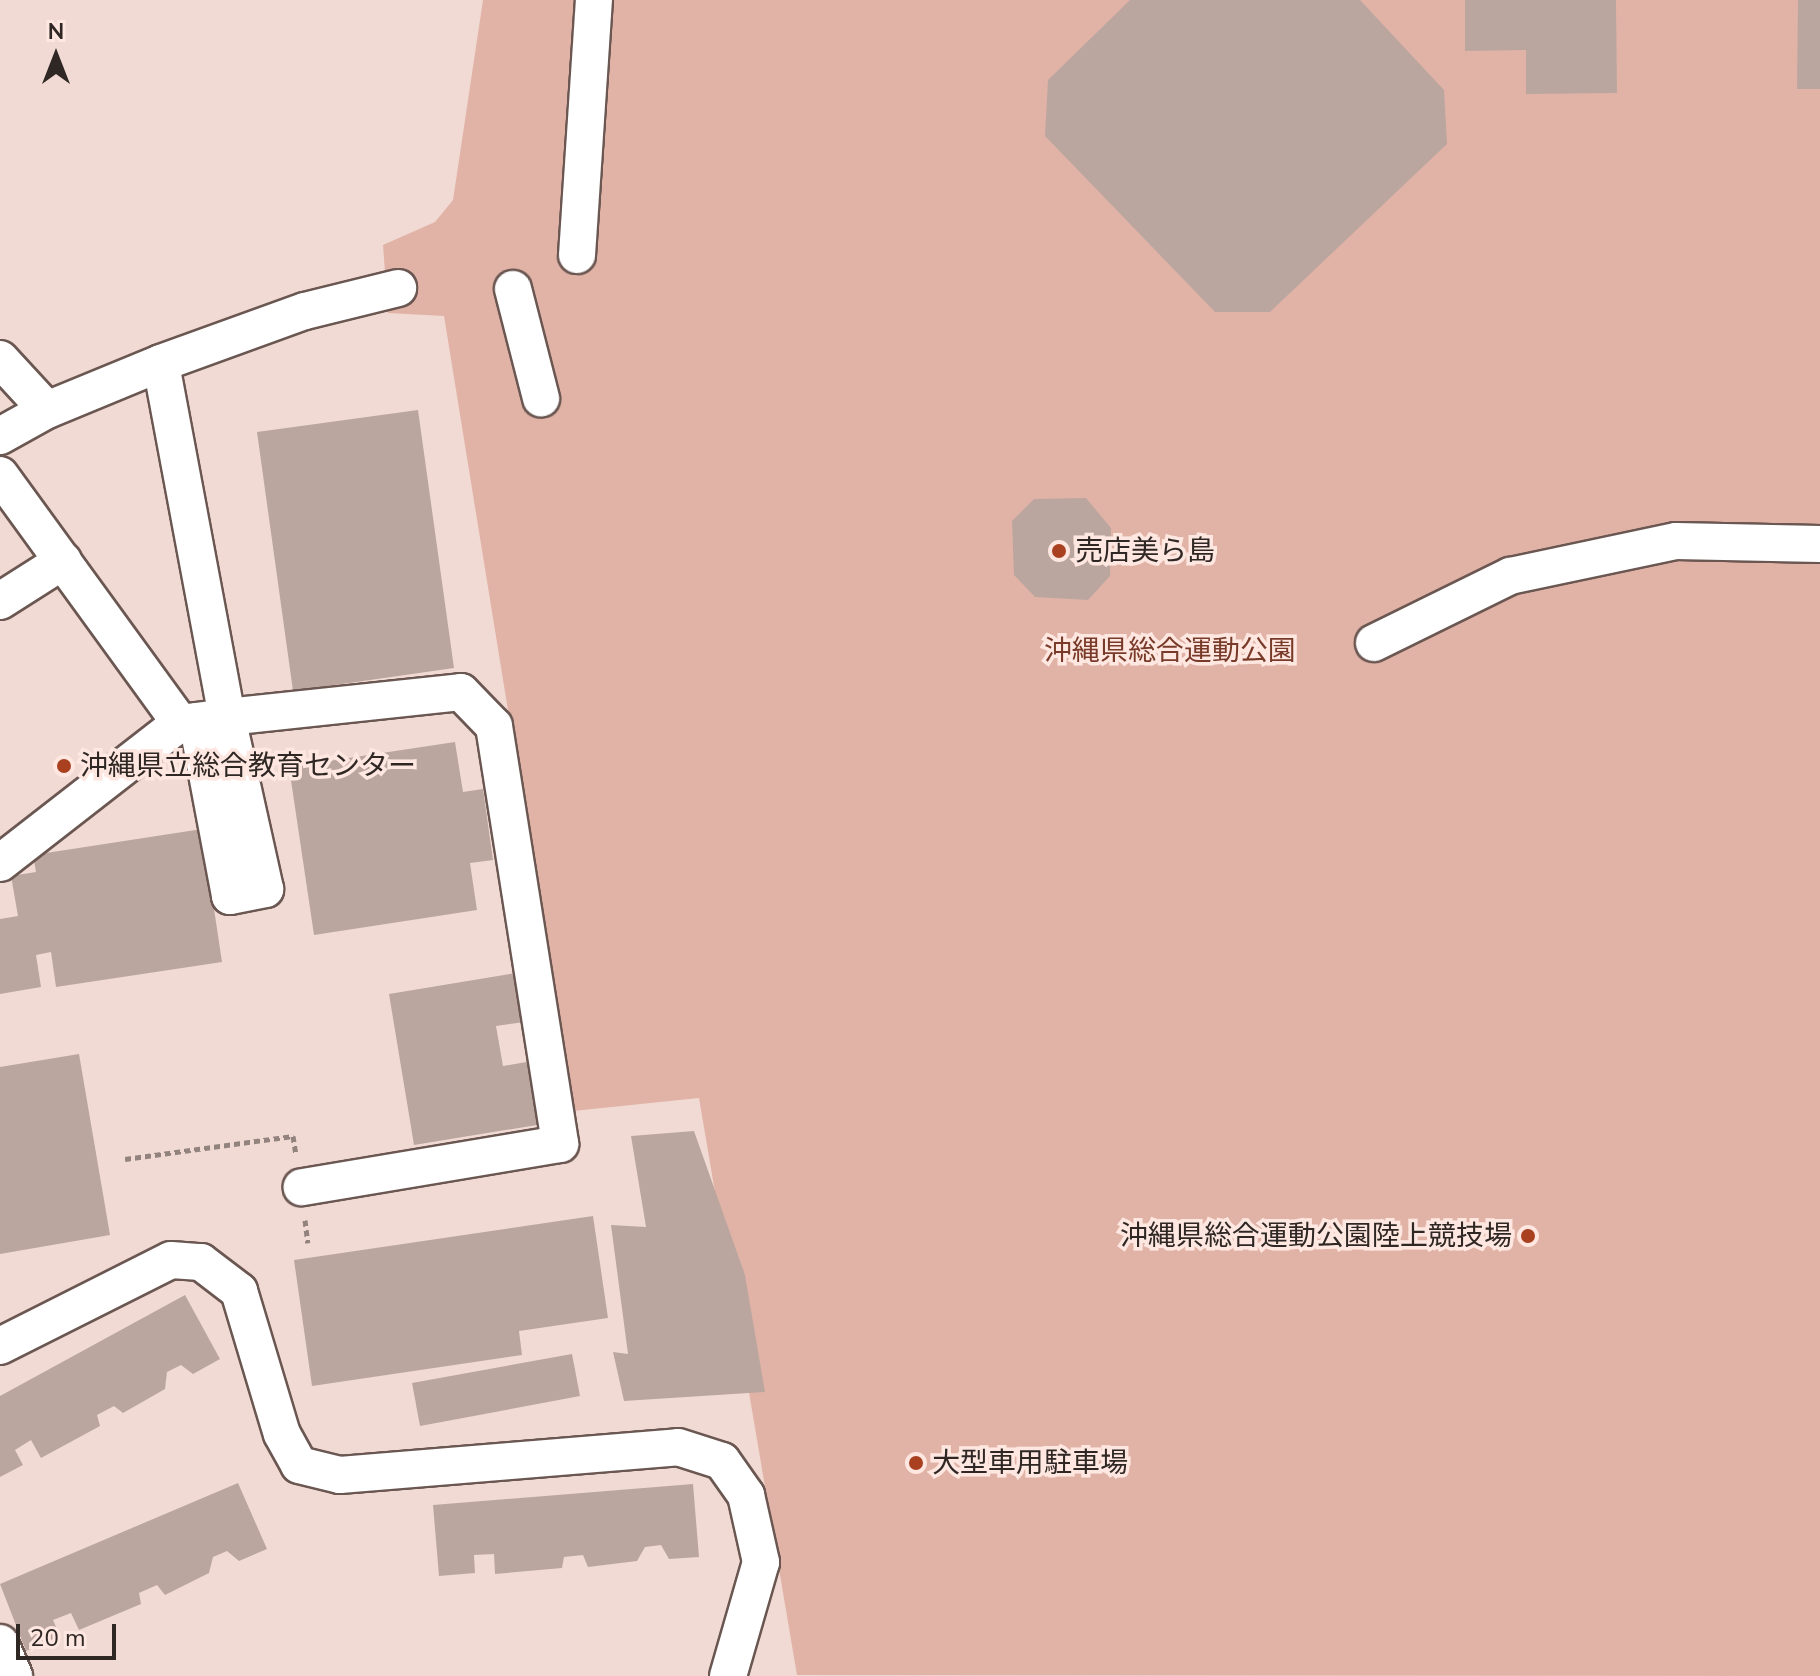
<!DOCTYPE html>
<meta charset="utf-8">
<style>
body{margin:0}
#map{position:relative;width:1820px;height:1676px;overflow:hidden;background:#f1dad3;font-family:"Nunito Sans","Noto Sans JP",sans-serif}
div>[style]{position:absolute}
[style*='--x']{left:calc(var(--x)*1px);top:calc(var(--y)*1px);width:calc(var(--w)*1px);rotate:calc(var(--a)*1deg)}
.green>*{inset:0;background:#e1b3a6}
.building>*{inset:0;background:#bba69f}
.path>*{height:5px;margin-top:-2.5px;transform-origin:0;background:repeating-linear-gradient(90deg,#93837e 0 6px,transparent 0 10px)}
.roads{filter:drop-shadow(2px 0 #6b5752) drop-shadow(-2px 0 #6b5752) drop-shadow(0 2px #6b5752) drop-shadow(0 -2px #6b5752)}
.minor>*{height:36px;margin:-18px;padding:0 18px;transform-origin:18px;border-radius:18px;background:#fff}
.dots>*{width:22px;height:22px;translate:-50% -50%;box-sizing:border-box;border:4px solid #fee7e0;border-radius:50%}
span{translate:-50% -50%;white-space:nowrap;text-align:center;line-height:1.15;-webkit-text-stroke:7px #fee7e0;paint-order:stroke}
.poi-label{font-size:28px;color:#2f2724}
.left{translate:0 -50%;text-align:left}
.right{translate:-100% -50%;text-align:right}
.park-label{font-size:28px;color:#793b29}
.north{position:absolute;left:16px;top:16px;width:80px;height:80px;-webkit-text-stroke:6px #fee7e0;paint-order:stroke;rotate:0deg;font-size:22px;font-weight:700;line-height:32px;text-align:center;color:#2f2724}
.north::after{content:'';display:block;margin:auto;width:28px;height:36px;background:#2f2724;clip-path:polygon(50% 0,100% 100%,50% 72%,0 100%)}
.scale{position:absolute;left:16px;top:1624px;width:100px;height:36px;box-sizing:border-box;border:4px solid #2f2724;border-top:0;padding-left:10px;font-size:24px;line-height:28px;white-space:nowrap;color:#2f2724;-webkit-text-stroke:6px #fee7e0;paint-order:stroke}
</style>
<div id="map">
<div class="green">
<i style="clip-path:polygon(483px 0,1820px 0,1820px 1676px,797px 1675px,699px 1098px,573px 1111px,444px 316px,388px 313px,383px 245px,435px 222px,453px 200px)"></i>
</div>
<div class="building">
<i style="clip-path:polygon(1130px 0,1360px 0,1444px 90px,1447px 144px,1270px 312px,1215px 312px,1045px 136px,1048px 80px)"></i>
<i style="clip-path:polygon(1465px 0,1616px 0,1617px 93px,1526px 94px,1526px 50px,1465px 51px)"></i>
<i style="clip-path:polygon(1798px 0,1820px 0,1820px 89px,1797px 89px)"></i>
<i style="clip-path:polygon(418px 410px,454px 668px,293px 691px,257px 432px)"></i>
<i style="clip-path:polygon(1086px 498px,1111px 528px,1110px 576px,1088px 600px,1035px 597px,1014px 575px,1012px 521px,1034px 499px)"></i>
<i style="clip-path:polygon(455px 742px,463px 792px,483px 789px,493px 860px,470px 863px,477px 910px,314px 935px,289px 767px)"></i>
<i style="clip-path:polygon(202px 829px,222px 962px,56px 987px,51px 952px,36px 955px,41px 987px,0 994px,0 919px,18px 916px,11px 876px,36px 872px,33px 855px)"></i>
<i style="clip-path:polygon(516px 973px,524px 1022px,496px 1026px,503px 1066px,532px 1061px,543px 1124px,414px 1145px,389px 994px)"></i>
<i style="clip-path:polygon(79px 1054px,110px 1235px,0 1254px,0 1067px)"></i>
<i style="clip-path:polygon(694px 1131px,745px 1275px,765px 1392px,624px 1401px,613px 1352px,628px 1354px,611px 1225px,646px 1227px,631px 1136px)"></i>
<i style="clip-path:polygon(593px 1216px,608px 1318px,519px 1331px,522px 1355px,312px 1386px,294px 1260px)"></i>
<i style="clip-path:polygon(185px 1295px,220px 1359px,193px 1374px,181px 1365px,167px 1372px,165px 1389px,123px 1413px,114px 1406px,97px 1415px,100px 1426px,41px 1458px,31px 1440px,15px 1450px,23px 1465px,0 1477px,0 1396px)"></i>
<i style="clip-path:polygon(572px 1354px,580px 1396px,420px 1426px,412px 1383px)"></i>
<i style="clip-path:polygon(238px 1483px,267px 1549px,239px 1561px,227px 1551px,213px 1557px,209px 1573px,165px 1595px,157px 1585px,139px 1593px,141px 1604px,79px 1630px,71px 1613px,53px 1620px,60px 1636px,26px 1651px,0 1584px)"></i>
<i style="clip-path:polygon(693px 1484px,699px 1557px,669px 1559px,661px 1545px,645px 1547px,637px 1561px,588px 1567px,583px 1555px,564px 1557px,562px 1568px,495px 1574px,494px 1554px,474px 1555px,475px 1573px,439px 1576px,433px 1505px)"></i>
</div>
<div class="path">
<i style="--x:125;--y:1159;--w:170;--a:-7.8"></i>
<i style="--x:293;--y:1136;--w:19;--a:81"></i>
<i style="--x:305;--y:1220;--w:23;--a:83"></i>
</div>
<div class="roads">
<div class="minor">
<i style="--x:577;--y:255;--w:256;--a:-86.2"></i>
<i style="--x:513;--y:289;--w:113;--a:75.6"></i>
<i style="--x:0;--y:359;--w:69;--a:47.3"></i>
<i style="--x:0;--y:436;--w:54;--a:-29"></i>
<i style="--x:47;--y:410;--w:123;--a:-22.4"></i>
<i style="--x:161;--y:363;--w:153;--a:-19.9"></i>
<i style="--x:305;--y:311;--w:96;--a:-13.9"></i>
<i style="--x:0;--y:475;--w:306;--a:54"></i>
<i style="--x:180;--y:723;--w:47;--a:-7.3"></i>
<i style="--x:227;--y:717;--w:360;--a:-100.6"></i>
<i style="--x:0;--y:601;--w:75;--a:-32.4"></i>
<i style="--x:1374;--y:643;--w:152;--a:-26.2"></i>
<i style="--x:1510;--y:576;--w:170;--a:-11.9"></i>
<i style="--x:1676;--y:541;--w:144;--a:1.2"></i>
<i style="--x:197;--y:721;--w:178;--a:79.3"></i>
<i style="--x:230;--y:896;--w:36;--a:-11"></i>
<i style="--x:265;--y:889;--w:176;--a:-102.5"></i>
<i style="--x:227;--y:717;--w:235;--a:-6.1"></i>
<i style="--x:461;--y:692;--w:47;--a:45.9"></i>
<i style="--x:494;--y:726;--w:423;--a:81"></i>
<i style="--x:560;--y:1144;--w:262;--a:170.5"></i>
<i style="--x:0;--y:863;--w:228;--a:-37.9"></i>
<i style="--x:0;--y:1346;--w:191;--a:-26.7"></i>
<i style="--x:171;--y:1260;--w:30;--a:4"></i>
<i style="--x:201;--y:1262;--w:48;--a:37.3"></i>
<i style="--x:239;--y:1291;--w:149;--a:73.3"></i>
<i style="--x:282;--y:1434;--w:35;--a:61"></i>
<i style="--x:299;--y:1465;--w:42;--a:13.7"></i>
<i style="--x:340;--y:1475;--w:339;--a:-4.7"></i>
<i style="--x:678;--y:1447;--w:46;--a:17.7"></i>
<i style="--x:722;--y:1461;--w:42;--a:54.8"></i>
<i style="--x:746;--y:1495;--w:69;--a:77.4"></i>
<i style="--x:761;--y:1562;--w:119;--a:106.1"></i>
<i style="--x:0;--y:1643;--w:36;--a:67"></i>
</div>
</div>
<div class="dots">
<i style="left:1059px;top:551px;background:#a94121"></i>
<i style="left:64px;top:766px;background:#a94121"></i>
<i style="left:1528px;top:1236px;background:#a94121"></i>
<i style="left:916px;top:1463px;background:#a94121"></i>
</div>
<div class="poi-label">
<span class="left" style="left:1075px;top:551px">売店美ら島</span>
<span class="left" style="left:80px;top:766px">沖縄県立総合教育センター</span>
<span class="right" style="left:1512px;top:1236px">沖縄県総合運動公園陸上競技場</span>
<span class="left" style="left:932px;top:1463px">大型車用駐車場</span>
</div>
<div class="park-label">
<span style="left:1170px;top:651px">沖縄県総合運動公園</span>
</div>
<div class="north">N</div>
<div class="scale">20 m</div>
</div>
